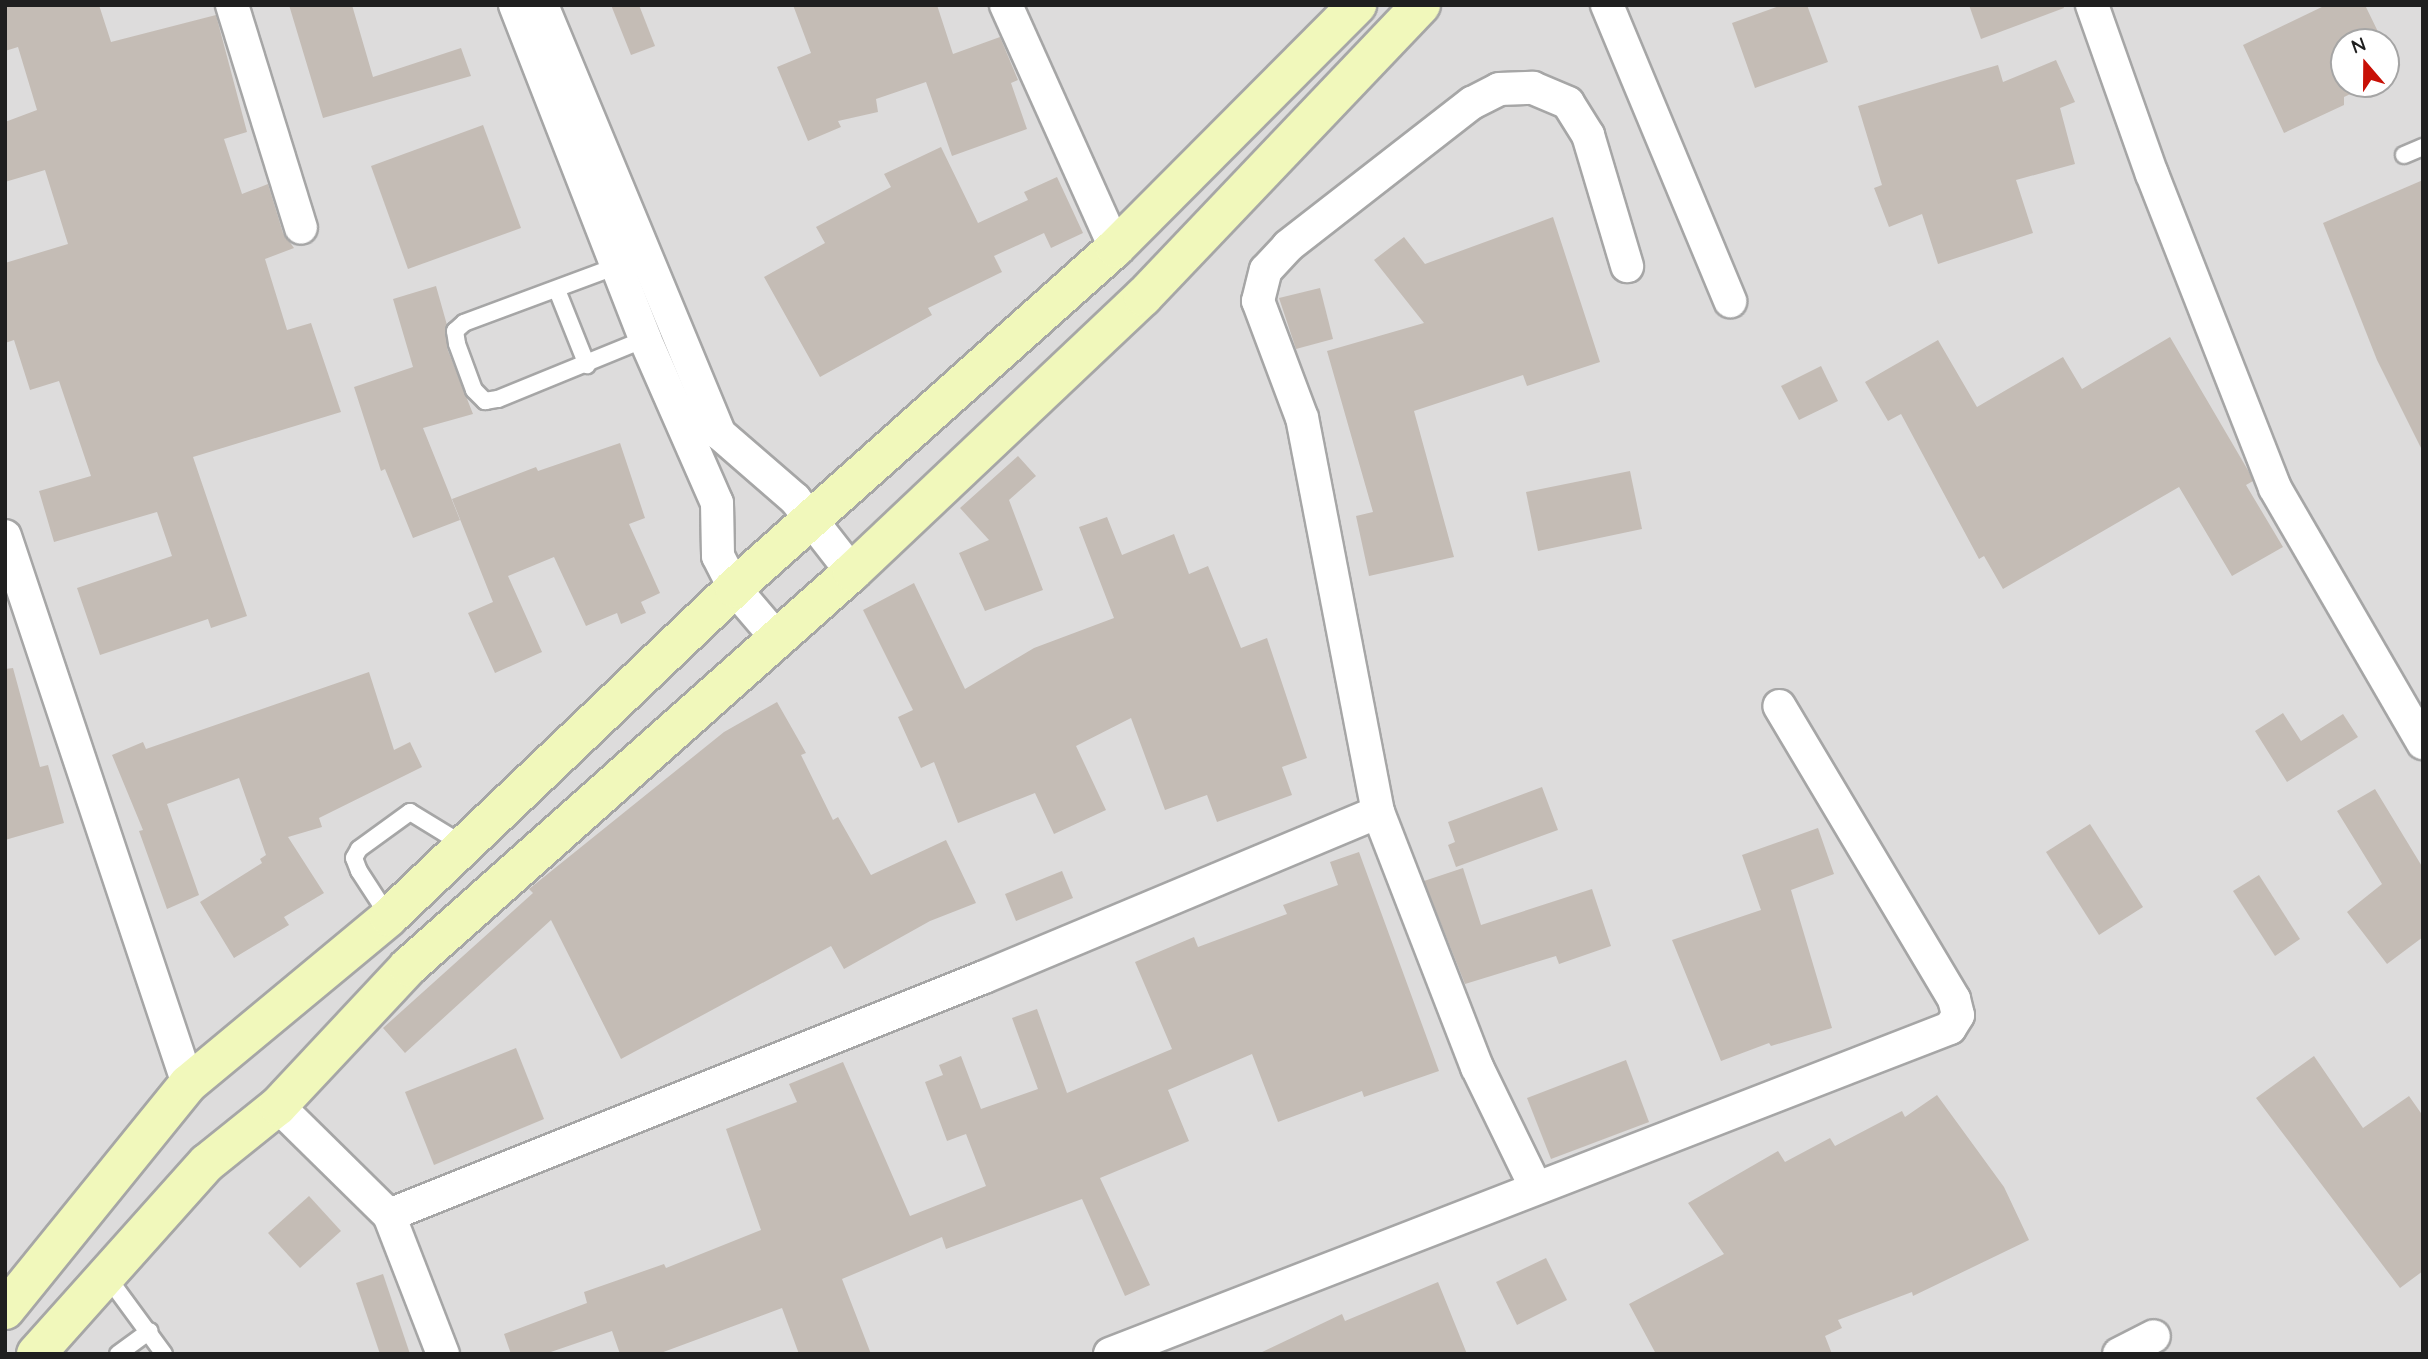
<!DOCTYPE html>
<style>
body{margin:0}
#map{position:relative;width:2428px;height:1359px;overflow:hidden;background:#efede5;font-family:Quicksand,sans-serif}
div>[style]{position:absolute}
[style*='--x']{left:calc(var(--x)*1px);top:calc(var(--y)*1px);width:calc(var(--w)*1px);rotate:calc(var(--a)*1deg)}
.residential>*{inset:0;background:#dddcdc}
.building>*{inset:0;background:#c4bcb5}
.roads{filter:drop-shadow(2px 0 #a6a6a6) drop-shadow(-2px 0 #a6a6a6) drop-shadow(0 2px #a6a6a6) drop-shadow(0 -2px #a6a6a6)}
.service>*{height:16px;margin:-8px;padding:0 8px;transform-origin:8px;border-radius:8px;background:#fff}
.minor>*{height:32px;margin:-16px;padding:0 16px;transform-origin:16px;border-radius:16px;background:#fff}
.secondary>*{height:38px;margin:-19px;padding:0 19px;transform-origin:19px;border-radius:19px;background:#f1f8bb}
span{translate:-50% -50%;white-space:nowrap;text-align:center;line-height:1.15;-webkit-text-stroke:7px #fff;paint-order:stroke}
.frame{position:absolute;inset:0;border:7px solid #1f1f1f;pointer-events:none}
.north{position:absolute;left:2330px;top:28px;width:70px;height:70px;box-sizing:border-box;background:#fff;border:2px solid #a5a5a5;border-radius:50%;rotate:340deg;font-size:19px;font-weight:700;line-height:28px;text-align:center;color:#1f1f1f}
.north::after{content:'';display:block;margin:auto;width:24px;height:32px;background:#c81006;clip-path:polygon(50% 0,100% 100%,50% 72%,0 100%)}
</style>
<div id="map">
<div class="residential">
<i style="clip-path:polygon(evenodd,5px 5px,2423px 5px,2423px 1354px,5px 1354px,5px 5px,2344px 42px,2386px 42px,2386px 84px,2344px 84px,2344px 42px)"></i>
</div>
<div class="building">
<i style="clip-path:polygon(5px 5px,99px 5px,111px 42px,216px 15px,247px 132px,224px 139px,242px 194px,268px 184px,283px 233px,294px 248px,265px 259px,287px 330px,311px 323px,341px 412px,193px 457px,247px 616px,211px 628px,208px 619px,100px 655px,77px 588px,172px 556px,157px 512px,54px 542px,39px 491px,91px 476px,59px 381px,30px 390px,14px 340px,5px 343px,5px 263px,68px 244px,45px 170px,5px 182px,5px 122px,37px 110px,18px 47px,5px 51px)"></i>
<i style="clip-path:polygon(289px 5px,352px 5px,373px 77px,461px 48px,471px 76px,323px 118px)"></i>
<i style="clip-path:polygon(611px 5px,639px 5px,655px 46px,631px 55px)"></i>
<i style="clip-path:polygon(793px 5px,937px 5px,953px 54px,1000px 37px,1018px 80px,1011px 83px,1027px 129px,952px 156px,926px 82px,876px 99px,878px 112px,838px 121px,841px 127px,808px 141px,777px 67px,811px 53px)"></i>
<i style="clip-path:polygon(1782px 5px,1807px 5px,1828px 62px,1755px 88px,1732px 23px)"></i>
<i style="clip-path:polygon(1969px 5px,2063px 5px,2064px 8px,1981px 39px)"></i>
<i style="clip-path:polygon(2326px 5px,2365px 5px,2383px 42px,2344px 42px,2344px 84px,2372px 84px,2344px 97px,2344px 105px,2284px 133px,2243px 45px)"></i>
<i style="clip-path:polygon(2386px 49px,2397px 72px,2386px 77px)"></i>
<i style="clip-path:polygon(2056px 60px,2075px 102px,2060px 108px,2075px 164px,2016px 180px,2033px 233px,1938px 264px,1922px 214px,1889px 227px,1874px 188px,1882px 185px,1858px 106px,1998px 65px,2003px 82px)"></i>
<i style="clip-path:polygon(483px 125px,521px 228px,408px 269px,371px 166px)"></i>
<i style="clip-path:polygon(941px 147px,978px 223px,1028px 200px,1024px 192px,1057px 177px,1083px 233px,1051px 248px,1044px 233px,994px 256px,1002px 272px,928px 308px,932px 315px,820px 377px,764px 277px,825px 243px,816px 227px,891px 187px,884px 174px)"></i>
<i style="clip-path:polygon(2423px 180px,2423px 452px,2377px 360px,2323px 223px)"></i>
<i style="clip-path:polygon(1553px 217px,1600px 362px,1527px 386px,1523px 375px,1414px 411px,1454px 557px,1369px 576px,1356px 516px,1373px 512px,1327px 351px,1424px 323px,1374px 260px,1404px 237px,1425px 264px)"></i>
<i style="clip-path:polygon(436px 286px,447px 325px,447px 348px,473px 414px,423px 428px,460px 520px,413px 538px,385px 469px,381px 471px,354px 387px,413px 367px,393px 299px)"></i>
<i style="clip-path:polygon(1320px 288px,1333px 339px,1296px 349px,1279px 298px)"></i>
<i style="clip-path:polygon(2170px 337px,2249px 472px,2253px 481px,2246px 485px,2283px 547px,2232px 576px,2179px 487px,2003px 589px,1984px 556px,1979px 559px,1901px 414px,1888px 421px,1865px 382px,1938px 340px,1977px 407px,2063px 357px,2082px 389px)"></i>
<i style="clip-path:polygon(1821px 366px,1838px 401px,1799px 420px,1781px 386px)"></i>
<i style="clip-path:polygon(620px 443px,645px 518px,629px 524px,660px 593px,641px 602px,646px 613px,621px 624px,617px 613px,586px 626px,554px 557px,508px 576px,542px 652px,495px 673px,468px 613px,493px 602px,452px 499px,536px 467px,538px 471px)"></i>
<i style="clip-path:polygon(1018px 456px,1036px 476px,1009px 500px,1043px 590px,985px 611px,959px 553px,989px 540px,960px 508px)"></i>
<i style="clip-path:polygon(1630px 471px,1642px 529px,1538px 551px,1526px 492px)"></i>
<i style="clip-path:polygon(1107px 517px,1122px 555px,1174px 534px,1189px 574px,1208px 566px,1241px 648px,1267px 638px,1307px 758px,1282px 767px,1292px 795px,1217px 822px,1207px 795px,1165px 810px,1131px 718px,1076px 746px,1106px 810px,1054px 834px,1035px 793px,958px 823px,934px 762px,921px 768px,898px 717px,913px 710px,863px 610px,914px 583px,965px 689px,1034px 648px,1114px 618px,1079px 527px)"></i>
<i style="clip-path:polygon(13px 668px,40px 767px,48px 765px,64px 823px,5px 840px,5px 669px)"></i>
<i style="clip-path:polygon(369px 672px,394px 750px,410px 742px,422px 767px,319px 818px,322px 827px,288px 837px,324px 893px,284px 917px,289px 925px,234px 958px,200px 902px,262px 863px,260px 859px,266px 855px,239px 778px,167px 804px,199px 895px,167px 909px,139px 831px,143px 830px,112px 755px,143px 742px,146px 749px)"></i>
<i style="clip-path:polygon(777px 702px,806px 753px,801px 755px,833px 820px,838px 817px,871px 875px,946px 840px,976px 903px,930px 921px,844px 969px,831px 946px,621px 1059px,551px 920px,405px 1053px,383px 1028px,533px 893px,529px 889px,724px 732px)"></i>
<i style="clip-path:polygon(2283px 713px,2301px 741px,2343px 714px,2358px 737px,2287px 782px,2255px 731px)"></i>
<i style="clip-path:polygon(1542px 787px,1558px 830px,1456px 867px,1448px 845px,1455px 842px,1448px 822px)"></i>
<i style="clip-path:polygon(2375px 789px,2423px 868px,2423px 937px,2387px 964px,2347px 912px,2382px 884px,2337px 811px)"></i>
<i style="clip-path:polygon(2090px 824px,2143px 907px,2099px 935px,2046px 852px)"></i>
<i style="clip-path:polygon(1818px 828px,1834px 874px,1791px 890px,1832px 1028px,1771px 1046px,1769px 1043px,1721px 1061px,1672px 940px,1761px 910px,1742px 855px)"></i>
<i style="clip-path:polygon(1359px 852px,1439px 1071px,1364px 1097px,1362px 1091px,1278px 1122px,1252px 1054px,1168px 1090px,1189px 1141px,1100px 1178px,1150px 1285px,1125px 1296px,1082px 1199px,946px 1249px,942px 1237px,842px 1279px,871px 1354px,799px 1354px,782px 1308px,658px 1354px,620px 1354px,612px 1331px,545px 1354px,511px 1354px,504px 1334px,587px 1303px,584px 1292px,664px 1264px,666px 1268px,761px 1230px,726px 1129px,797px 1102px,789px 1084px,843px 1062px,910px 1216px,986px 1186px,966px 1134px,947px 1141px,925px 1082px,943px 1075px,939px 1065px,961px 1056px,981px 1109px,1038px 1089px,1012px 1018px,1037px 1009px,1067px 1093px,1172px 1049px,1135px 962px,1194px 937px,1198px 947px,1287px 914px,1283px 905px,1338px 885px,1330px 862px)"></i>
<i style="clip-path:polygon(1463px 868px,1481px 925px,1592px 889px,1611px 946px,1559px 964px,1556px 956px,1465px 984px,1424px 881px)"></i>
<i style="clip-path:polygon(1062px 871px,1073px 898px,1016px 921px,1005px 894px)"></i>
<i style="clip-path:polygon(2259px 875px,2300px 939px,2275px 956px,2233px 891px)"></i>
<i style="clip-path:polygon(516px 1048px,544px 1119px,434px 1165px,405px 1092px)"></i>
<i style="clip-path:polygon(2314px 1056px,2363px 1128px,2409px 1096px,2423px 1116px,2423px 1271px,2400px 1288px,2256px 1098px)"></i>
<i style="clip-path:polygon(1626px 1060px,1649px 1122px,1551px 1159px,1527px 1098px)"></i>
<i style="clip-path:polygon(1937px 1095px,2004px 1187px,2029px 1240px,1913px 1296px,1912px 1292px,1838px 1320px,1842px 1328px,1825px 1336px,1832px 1354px,1656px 1354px,1629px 1304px,1724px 1254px,1688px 1203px,1778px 1151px,1785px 1162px,1830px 1138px,1835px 1146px,1902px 1111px,1905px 1117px)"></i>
<i style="clip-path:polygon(309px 1196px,341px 1231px,300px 1268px,268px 1233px)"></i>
<i style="clip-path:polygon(1546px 1258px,1567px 1300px,1517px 1325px,1496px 1282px)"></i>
<i style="clip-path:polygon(383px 1274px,410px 1354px,380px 1354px,356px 1283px)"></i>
<i style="clip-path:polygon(1438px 1282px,1467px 1354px,1258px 1354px,1342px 1314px,1345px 1321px)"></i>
</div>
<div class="roads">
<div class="service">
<i style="--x:2404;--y:155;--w:21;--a:-23"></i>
<i style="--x:617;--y:266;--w:163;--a:159.6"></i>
<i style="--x:464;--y:323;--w:12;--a:138"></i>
<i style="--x:455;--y:331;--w:13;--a:81"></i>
<i style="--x:457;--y:344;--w:49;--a:69.7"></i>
<i style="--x:474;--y:390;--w:16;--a:45"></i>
<i style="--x:485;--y:401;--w:13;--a:-9"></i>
<i style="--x:498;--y:399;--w:159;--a:-22.2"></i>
<i style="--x:557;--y:290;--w:81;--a:68.2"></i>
<i style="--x:389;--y:917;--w:55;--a:-123.1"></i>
<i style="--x:359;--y:871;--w:14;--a:-111"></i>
<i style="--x:354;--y:858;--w:10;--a:-61"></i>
<i style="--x:359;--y:849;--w:63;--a:-36"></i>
<i style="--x:410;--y:812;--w:63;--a:31.4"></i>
<i style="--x:106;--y:1275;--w:98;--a:53.7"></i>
<i style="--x:118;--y:1354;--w:39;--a:-36"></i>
</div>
<div class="minor">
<i style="--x:232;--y:5;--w:233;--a:72.8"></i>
<i style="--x:515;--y:5;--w:358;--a:68.7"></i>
<i style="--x:645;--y:339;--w:179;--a:66.3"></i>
<i style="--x:717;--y:503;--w:53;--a:88.9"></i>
<i style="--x:718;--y:556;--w:36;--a:63"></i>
<i style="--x:734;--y:588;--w:63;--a:49.5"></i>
<i style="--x:542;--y:5;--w:464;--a:67.5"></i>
<i style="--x:720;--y:434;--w:99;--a:40.9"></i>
<i style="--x:795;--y:499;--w:93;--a:52"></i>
<i style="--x:1006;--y:5;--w:266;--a:65.8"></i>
<i style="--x:1607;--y:5;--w:321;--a:67.4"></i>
<i style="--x:2092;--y:5;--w:179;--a:70.5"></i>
<i style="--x:2152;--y:174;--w:337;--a:68.6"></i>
<i style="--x:2275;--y:488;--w:295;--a:59.9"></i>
<i style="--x:5;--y:536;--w:578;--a:71.53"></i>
<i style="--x:1378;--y:812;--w:274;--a:68.8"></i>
<i style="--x:1477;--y:1067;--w:132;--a:64"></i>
<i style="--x:278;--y:1106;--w:156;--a:44.5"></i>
<i style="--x:389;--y:1215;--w:149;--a:68.8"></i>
<i style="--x:389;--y:1215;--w:641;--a:-21.8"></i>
<i style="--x:984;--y:977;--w:427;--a:-22.7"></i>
<i style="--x:1378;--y:812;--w:401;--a:-100.9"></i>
<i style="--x:1302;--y:418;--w:125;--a:-110.6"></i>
<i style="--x:1258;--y:301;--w:32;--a:-76"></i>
<i style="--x:1266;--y:270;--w:33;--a:-47"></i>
<i style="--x:1288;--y:246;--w:233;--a:-37.9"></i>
<i style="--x:1472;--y:103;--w:30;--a:-27"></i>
<i style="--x:1499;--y:89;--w:34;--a:-2"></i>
<i style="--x:1533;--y:88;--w:38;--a:23"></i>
<i style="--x:1568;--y:103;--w:38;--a:58"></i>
<i style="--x:1588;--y:135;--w:137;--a:73.4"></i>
<i style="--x:1110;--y:1354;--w:901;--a:-21.21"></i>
<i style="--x:1950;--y:1028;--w:15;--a:-58"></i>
<i style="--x:1958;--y:1015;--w:16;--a:-104"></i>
<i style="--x:1954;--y:999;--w:341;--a:-120.8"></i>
<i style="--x:2119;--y:1354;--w:39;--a:-27"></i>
</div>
<div class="secondary">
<i style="--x:5;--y:1310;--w:291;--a:-51"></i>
<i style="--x:188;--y:1084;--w:261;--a:-39.7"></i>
<i style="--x:389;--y:917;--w:477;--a:-43.6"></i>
<i style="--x:734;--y:588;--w:511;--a:-41.75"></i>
<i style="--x:1115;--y:248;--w:343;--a:-45.1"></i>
<i style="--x:36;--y:1354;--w:256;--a:-48.2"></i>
<i style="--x:207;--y:1163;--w:91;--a:-38.8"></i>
<i style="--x:278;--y:1106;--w:190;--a:-46.9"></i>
<i style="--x:408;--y:967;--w:594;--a:-41.66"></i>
<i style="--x:852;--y:572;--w:400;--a:-43.4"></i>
<i style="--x:1143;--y:297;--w:403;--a:-46.4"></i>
</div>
</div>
<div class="frame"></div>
<div class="north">N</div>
</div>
